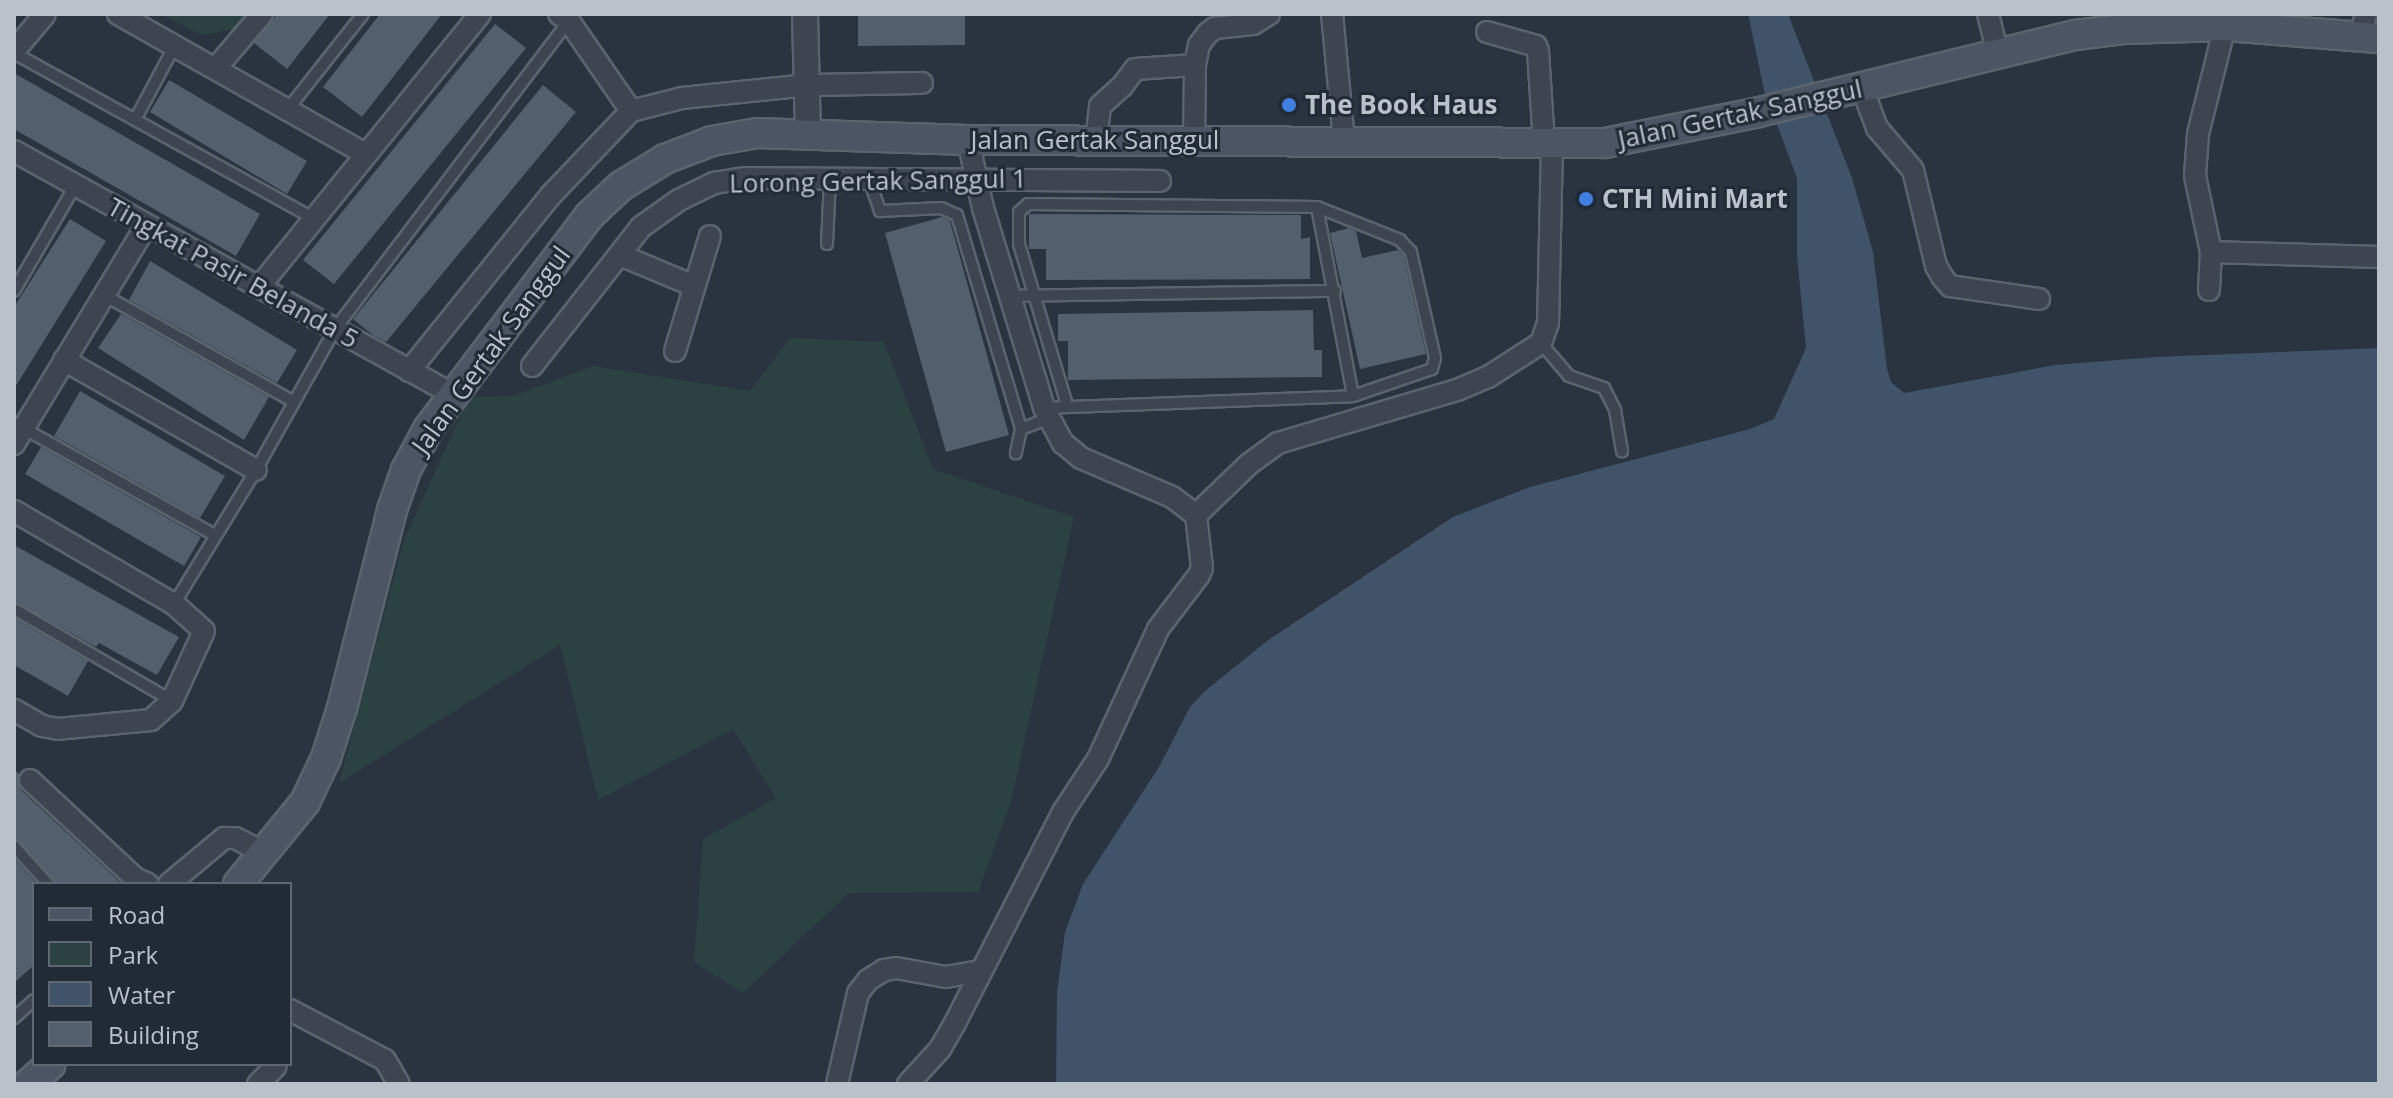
<!DOCTYPE html>
<style>
body{margin:0}
#map{position:relative;width:2393px;height:1098px;overflow:hidden;background:#293440;font-family:"Open Sans",sans-serif}
div>[style]{position:absolute}
[style*='--x']{left:calc(var(--x)*1px);top:calc(var(--y)*1px);width:calc(var(--w)*1px);rotate:calc(var(--a)*1deg)}
.green>*{inset:0;background:#2c4242}
.water>*{inset:0;background:#405368}
.building>*{inset:0;background:#545f6e}
.roads{filter:drop-shadow(2px 0 #5a646e) drop-shadow(-2px 0 #5a646e) drop-shadow(0 2px #5a646e) drop-shadow(0 -2px #5a646e)}
.service>*{height:10px;margin:-5px;padding:0 5px;transform-origin:5px;border-radius:5px;background:#3d4650}
.minor>*{height:20px;margin:-10px;padding:0 10px;transform-origin:10px;border-radius:10px;background:#3d4650}
.tertiary>*{height:24px;margin:-12px;padding:0 12px;transform-origin:12px;border-radius:12px;background:#3d4650}
.secondary>*{height:28px;margin:-14px;padding:0 14px;transform-origin:14px;border-radius:14px;background:#4b5563}
.dots>*{width:22px;height:22px;translate:-50% -50%;box-sizing:border-box;border:4px solid #212b36;border-radius:50%}
span{translate:-50% -50%;white-space:nowrap;text-align:center;line-height:1.15;-webkit-text-stroke:6px #212b36;paint-order:stroke}
.poi-label{font-size:26px;color:#b9c1cb;font-weight:700}
.left{translate:0 -50%;text-align:left}
.street-label{font-size:26px;color:#b9c1cb}
.frame{position:absolute;inset:0;border:16px solid #b9c1cb;pointer-events:none}
.legend{position:absolute;left:32px;top:882px;width:260px;height:184px;box-sizing:border-box;background:#212b36;border:2px solid #5e6772;margin:0;padding:10px 14px;list-style:none;font-size:24px;color:#b9c1cb}
.legend li{display:flex;align-items:center;gap:16px;height:40px}
.legend b{width:40px;border:2px solid #5e6772}
</style>
<div id="map">
<div class="green">
<i style="clip-path:polygon(161px 14px,247px 14px,235px 29px,201px 35px)"></i>
<i style="clip-path:polygon(790px 338px,884px 342px,933px 469px,1074px 517px,1011px 802px,978px 892px,849px 893px,743px 993px,694px 962px,703px 839px,776px 798px,733px 729px,598px 800px,560px 645px,339px 783px,404px 540px,469px 397px,513px 396px,593px 366px,750px 391px)"></i>
</div>
<div class="water">
<i style="clip-path:polygon(1748px 14px,1788px 14px,1852px 178px,1873px 252px,1887px 369px,1891px 382px,1904px 393px,2055px 365px,2155px 357px,2379px 348px,2379px 1084px,1056px 1084px,1057px 992px,1065px 932px,1083px 884px,1159px 767px,1190px 707px,1205px 691px,1267px 641px,1453px 517px,1530px 487px,1750px 429px,1774px 419px,1806px 348px,1797px 256px,1797px 178px,1764px 90px)"></i>
</div>
<div class="building">
<i style="clip-path:polygon(277px 14px,330px 14px,287px 69px,254px 43px)"></i>
<i style="clip-path:polygon(380px 14px,442px 14px,362px 117px,323px 87px)"></i>
<i style="clip-path:polygon(858px 14px,965px 14px,965px 45px,858px 46px)"></i>
<i style="clip-path:polygon(495px 24px,526px 48px,334px 284px,303px 260px)"></i>
<i style="clip-path:polygon(14px 73px,260px 214px,236px 256px,14px 129px)"></i>
<i style="clip-path:polygon(169px 80px,307px 161px,287px 194px,150px 112px)"></i>
<i style="clip-path:polygon(543px 85px,576px 112px,386px 342px,374px 336px,353px 319px)"></i>
<i style="clip-path:polygon(1029px 214px,1301px 215px,1301px 239px,1310px 237px,1310px 279px,1046px 280px,1046px 249px,1029px 249px)"></i>
<i style="clip-path:polygon(942px 217px,950px 221px,1009px 435px,946px 452px,885px 233px)"></i>
<i style="clip-path:polygon(70px 219px,106px 241px,14px 389px,14px 307px)"></i>
<i style="clip-path:polygon(1349px 228px,1356px 231px,1362px 258px,1398px 250px,1404px 256px,1426px 354px,1360px 369px,1330px 233px)"></i>
<i style="clip-path:polygon(150px 261px,297px 350px,277px 383px,129px 300px)"></i>
<i style="clip-path:polygon(1313px 310px,1314px 350px,1322px 350px,1322px 377px,1068px 380px,1068px 341px,1058px 341px,1058px 314px)"></i>
<i style="clip-path:polygon(121px 314px,269px 397px,244px 440px,98px 348px)"></i>
<i style="clip-path:polygon(80px 391px,225px 476px,200px 518px,54px 436px)"></i>
<i style="clip-path:polygon(41px 447px,201px 537px,184px 566px,25px 474px)"></i>
<i style="clip-path:polygon(14px 545px,179px 637px,157px 675px,99px 643px,96px 647px,14px 601px)"></i>
<i style="clip-path:polygon(14px 618px,88px 661px,68px 696px,14px 665px)"></i>
<i style="clip-path:polygon(14px 769px,19px 774px,21px 790px,122px 884px,56px 884px,14px 838px)"></i>
<i style="clip-path:polygon(14px 858px,37px 884px,34px 884px,34px 965px,14px 983px)"></i>
</div>
<div class="roads">
<div class="service">
<i style="--x:14;--y:53;--w:342;--a:28.9"></i>
<i style="--x:288;--y:109;--w:121;--a:-51.7"></i>
<i style="--x:135;--y:120;--w:85;--a:-61.9"></i>
<i style="--x:869;--y:179;--w:34;--a:71"></i>
<i style="--x:880;--y:211;--w:61;--a:-2.8"></i>
<i style="--x:941;--y:208;--w:17;--a:24"></i>
<i style="--x:957;--y:215;--w:223;--a:73.3"></i>
<i style="--x:1021;--y:429;--w:25;--a:102"></i>
<i style="--x:1317;--y:207;--w:192;--a:79.2"></i>
<i style="--x:827;--y:244;--w:65;--a:-87.4"></i>
<i style="--x:14;--y:291;--w:121;--a:-59.8"></i>
<i style="--x:104;--y:295;--w:218;--a:29.4"></i>
<i style="--x:1012;--y:296;--w:323;--a:-0.9"></i>
<i style="--x:1541;--y:343;--w:43;--a:49.7"></i>
<i style="--x:1569;--y:376;--w:37;--a:19"></i>
<i style="--x:1604;--y:388;--w:25;--a:63"></i>
<i style="--x:1615;--y:410;--w:42;--a:80.3"></i>
<i style="--x:1044;--y:408;--w:309;--a:-2.2"></i>
<i style="--x:1353;--y:396;--w:83;--a:-18.9"></i>
<i style="--x:1432;--y:369;--w:11;--a:-75"></i>
<i style="--x:1435;--y:358;--w:109;--a:-102.8"></i>
<i style="--x:1411;--y:252;--w:16;--a:-133"></i>
<i style="--x:1400;--y:240;--w:89;--a:-158.3"></i>
<i style="--x:1317;--y:207;--w:289;--a:-179.4"></i>
<i style="--x:1028;--y:204;--w:12;--a:138"></i>
<i style="--x:1019;--y:212;--w:32;--a:90"></i>
<i style="--x:1019;--y:244;--w:168;--a:73.4"></i>
<i style="--x:14;--y:423;--w:231;--a:29.2"></i>
<i style="--x:1021;--y:429;--w:31;--a:-21"></i>
<i style="--x:174;--y:604;--w:157;--a:-58.5"></i>
<i style="--x:256;--y:470;--w:162;--a:-60.7"></i>
<i style="--x:335;--y:329;--w:387;--a:-52.8"></i>
<i style="--x:14;--y:609;--w:183;--a:30.2"></i>
<i style="--x:14;--y:846;--w:51;--a:48.2"></i>
<i style="--x:14;--y:1018;--w:27;--a:-42"></i>
</div>
<div class="minor">
<i style="--x:118;--y:14;--w:283;--a:29.5"></i>
<i style="--x:559;--y:14;--w:12;--a:35"></i>
<i style="--x:569;--y:21;--w:109;--a:55.4"></i>
<i style="--x:631;--y:111;--w:53;--a:-14.3"></i>
<i style="--x:682;--y:98;--w:127;--a:-5.9"></i>
<i style="--x:808;--y:85;--w:114;--a:-1"></i>
<i style="--x:1332;--y:14;--w:129;--a:84.6"></i>
<i style="--x:1988;--y:14;--w:41;--a:76"></i>
<i style="--x:1487;--y:32;--w:51;--a:15.9"></i>
<i style="--x:1536;--y:46;--w:5;--a:68"></i>
<i style="--x:1538;--y:51;--w:93;--a:86.3"></i>
<i style="--x:2361;--y:34;--w:21;--a:-76"></i>
<i style="--x:14;--y:51;--w:48;--a:-50"></i>
<i style="--x:216;--y:68;--w:71;--a:-49.6"></i>
<i style="--x:1862;--y:88;--w:43;--a:69.4"></i>
<i style="--x:1877;--y:128;--w:55;--a:49.4"></i>
<i style="--x:1913;--y:170;--w:99;--a:76.5"></i>
<i style="--x:1936;--y:266;--w:14;--a:60"></i>
<i style="--x:1943;--y:278;--w:11;--a:49"></i>
<i style="--x:1950;--y:286;--w:90;--a:8.3"></i>
<i style="--x:968;--y:140;--w:70;--a:77.6"></i>
<i style="--x:983;--y:208;--w:209;--a:73"></i>
<i style="--x:1044;--y:408;--w:40;--a:62"></i>
<i style="--x:1063;--y:443;--w:23;--a:40"></i>
<i style="--x:1081;--y:458;--w:99;--a:23.2"></i>
<i style="--x:1172;--y:497;--w:30;--a:37"></i>
<i style="--x:1096;--y:140;--w:34;--a:-83"></i>
<i style="--x:1100;--y:106;--w:31;--a:-42"></i>
<i style="--x:1123;--y:85;--w:20;--a:-53"></i>
<i style="--x:1135;--y:69;--w:60;--a:-3.8"></i>
<i style="--x:1195;--y:65;--w:20;--a:-79"></i>
<i style="--x:1199;--y:45;--w:15;--a:-53"></i>
<i style="--x:1208;--y:33;--w:9;--a:-36"></i>
<i style="--x:1215;--y:28;--w:38;--a:-6"></i>
<i style="--x:1253;--y:24;--w:19;--a:-32"></i>
<i style="--x:1194;--y:140;--w:75;--a:-89.2"></i>
<i style="--x:14;--y:151;--w:501;--a:29.02"></i>
<i style="--x:2211;--y:252;--w:168;--a:1.7"></i>
<i style="--x:620;--y:255;--w:80;--a:22.7"></i>
<i style="--x:259;--y:287;--w:351;--a:-51"></i>
<i style="--x:2209;--y:290;--w:38;--a:-87"></i>
<i style="--x:2211;--y:252;--w:78;--a:-101.9"></i>
<i style="--x:2195;--y:176;--w:42;--a:-85.9"></i>
<i style="--x:2198;--y:134;--w:111;--a:-76"></i>
<i style="--x:675;--y:351;--w:120;--a:-73.1"></i>
<i style="--x:64;--y:360;--w:221;--a:29.8"></i>
<i style="--x:532;--y:366;--w:177;--a:-51.9"></i>
<i style="--x:641;--y:227;--w:47;--a:-35.4"></i>
<i style="--x:679;--y:200;--w:39;--a:-26"></i>
<i style="--x:714;--y:183;--w:32;--a:-9"></i>
<i style="--x:746;--y:178;--w:414;--a:0.4"></i>
<i style="--x:409;--y:371;--w:228;--a:-51.1"></i>
<i style="--x:552;--y:194;--w:115;--a:-46.4"></i>
<i style="--x:14;--y:444;--w:255;--a:-58.8"></i>
<i style="--x:14;--y:511;--w:185;--a:30.2"></i>
<i style="--x:174;--y:604;--w:40;--a:42"></i>
<i style="--x:204;--y:631;--w:77;--a:114.6"></i>
<i style="--x:172;--y:701;--w:28;--a:138"></i>
<i style="--x:151;--y:720;--w:93;--a:174.5"></i>
<i style="--x:58;--y:729;--w:16;--a:-169"></i>
<i style="--x:42;--y:726;--w:32;--a:-150"></i>
<i style="--x:1196;--y:515;--w:74;--a:-43.9"></i>
<i style="--x:1249;--y:464;--w:36;--a:-36"></i>
<i style="--x:1278;--y:443;--w:187;--a:-16.5"></i>
<i style="--x:1457;--y:390;--w:34;--a:-23"></i>
<i style="--x:1488;--y:377;--w:63;--a:-32.7"></i>
<i style="--x:1541;--y:343;--w:21;--a:-71"></i>
<i style="--x:1548;--y:323;--w:179;--a:-88.7"></i>
<i style="--x:30;--y:780;--w:144;--a:43"></i>
<i style="--x:135;--y:878;--w:14;--a:25"></i>
<i style="--x:169;--y:884;--w:72;--a:-39.9"></i>
<i style="--x:224;--y:838;--w:11;--a:0"></i>
<i style="--x:235;--y:838;--w:35;--a:27"></i>
<i style="--x:290;--y:1010;--w:107;--a:27.8"></i>
<i style="--x:385;--y:1060;--w:28;--a:60"></i>
<i style="--x:258;--y:1084;--w:25;--a:-45"></i>
<i style="--x:837;--y:1084;--w:93;--a:-77"></i>
<i style="--x:858;--y:993;--w:16;--a:-52"></i>
<i style="--x:868;--y:980;--w:19;--a:-32"></i>
<i style="--x:884;--y:970;--w:12;--a:-9"></i>
<i style="--x:896;--y:968;--w:51;--a:10.2"></i>
<i style="--x:946;--y:977;--w:34;--a:-10"></i>
<i style="--x:908;--y:1084;--w:47;--a:-47.6"></i>
<i style="--x:940;--y:1049;--w:30;--a:-60"></i>
<i style="--x:955;--y:1023;--w:237;--a:-62.9"></i>
<i style="--x:1063;--y:812;--w:64;--a:-56.6"></i>
<i style="--x:1098;--y:759;--w:143;--a:-65.2"></i>
<i style="--x:1158;--y:629;--w:68;--a:-52.8"></i>
<i style="--x:1199;--y:575;--w:8;--a:-67"></i>
<i style="--x:1202;--y:568;--w:53;--a:-96.5"></i>
</div>
<div class="tertiary">
<i style="--x:805;--y:14;--w:119;--a:88.6"></i>
</div>
<div class="secondary">
<i style="--x:238;--y:884;--w:106;--a:-50.7"></i>
<i style="--x:305;--y:802;--w:49;--a:-64.5"></i>
<i style="--x:326;--y:758;--w:52;--a:-72.3"></i>
<i style="--x:342;--y:708;--w:204;--a:-75.8"></i>
<i style="--x:392;--y:510;--w:42;--a:-70.7"></i>
<i style="--x:406;--y:470;--w:47;--a:-61.8"></i>
<i style="--x:428;--y:429;--w:268;--a:-52.9"></i>
<i style="--x:590;--y:215;--w:42;--a:-43.1"></i>
<i style="--x:621;--y:186;--w:52;--a:-31.5"></i>
<i style="--x:665;--y:159;--w:50;--a:-21"></i>
<i style="--x:712;--y:141;--w:46;--a:-10.1"></i>
<i style="--x:757;--y:133;--w:211;--a:1.9"></i>
<i style="--x:968;--y:140;--w:637;--a:0.27"></i>
<i style="--x:1605;--y:143;--w:153;--a:-11.3"></i>
<i style="--x:1755;--y:113;--w:329;--a:-13.7"></i>
<i style="--x:2075;--y:35;--w:49;--a:-7"></i>
<i style="--x:2124;--y:29;--w:101;--a:-1.7"></i>
<i style="--x:2225;--y:26;--w:154;--a:4.5"></i>
<i style="--x:28;--y:1084;--w:30;--a:-41"></i>
</div>
</div>
<div class="dots">
<i style="left:1289px;top:105px;background:#3f7fe0"></i>
<i style="left:1586px;top:199px;background:#3f7fe0"></i>
</div>
<div class="poi-label">
<span class="left" style="left:1305px;top:105px">The Book Haus</span>
<span class="left" style="left:1602px;top:199px">CTH Mini Mart</span>
</div>
<div class="street-label">
<span style="left:1740px;top:114px;rotate:-12deg">Jalan Gertak Sanggul</span>
<span style="left:1095px;top:140px">Jalan Gertak Sanggul</span>
<span style="left:878px;top:181px;rotate:-1deg">Lorong Gertak Sanggul 1</span>
<span style="left:233px;top:273px;rotate:29deg">Tingkat Pasir Belanda 5</span>
<span style="left:491px;top:350px;rotate:-54deg">Jalan Gertak Sanggul</span>
</div>
<div class="frame"></div>
<ul class="legend">
<li><b style="height:10px;background:#4b5563"></b>Road</li>
<li><b style="height:22px;background:#2c4242"></b>Park</li>
<li><b style="height:22px;background:#405368"></b>Water</li>
<li><b style="height:22px;background:#545f6e"></b>Building</li>
</ul>
</div>
